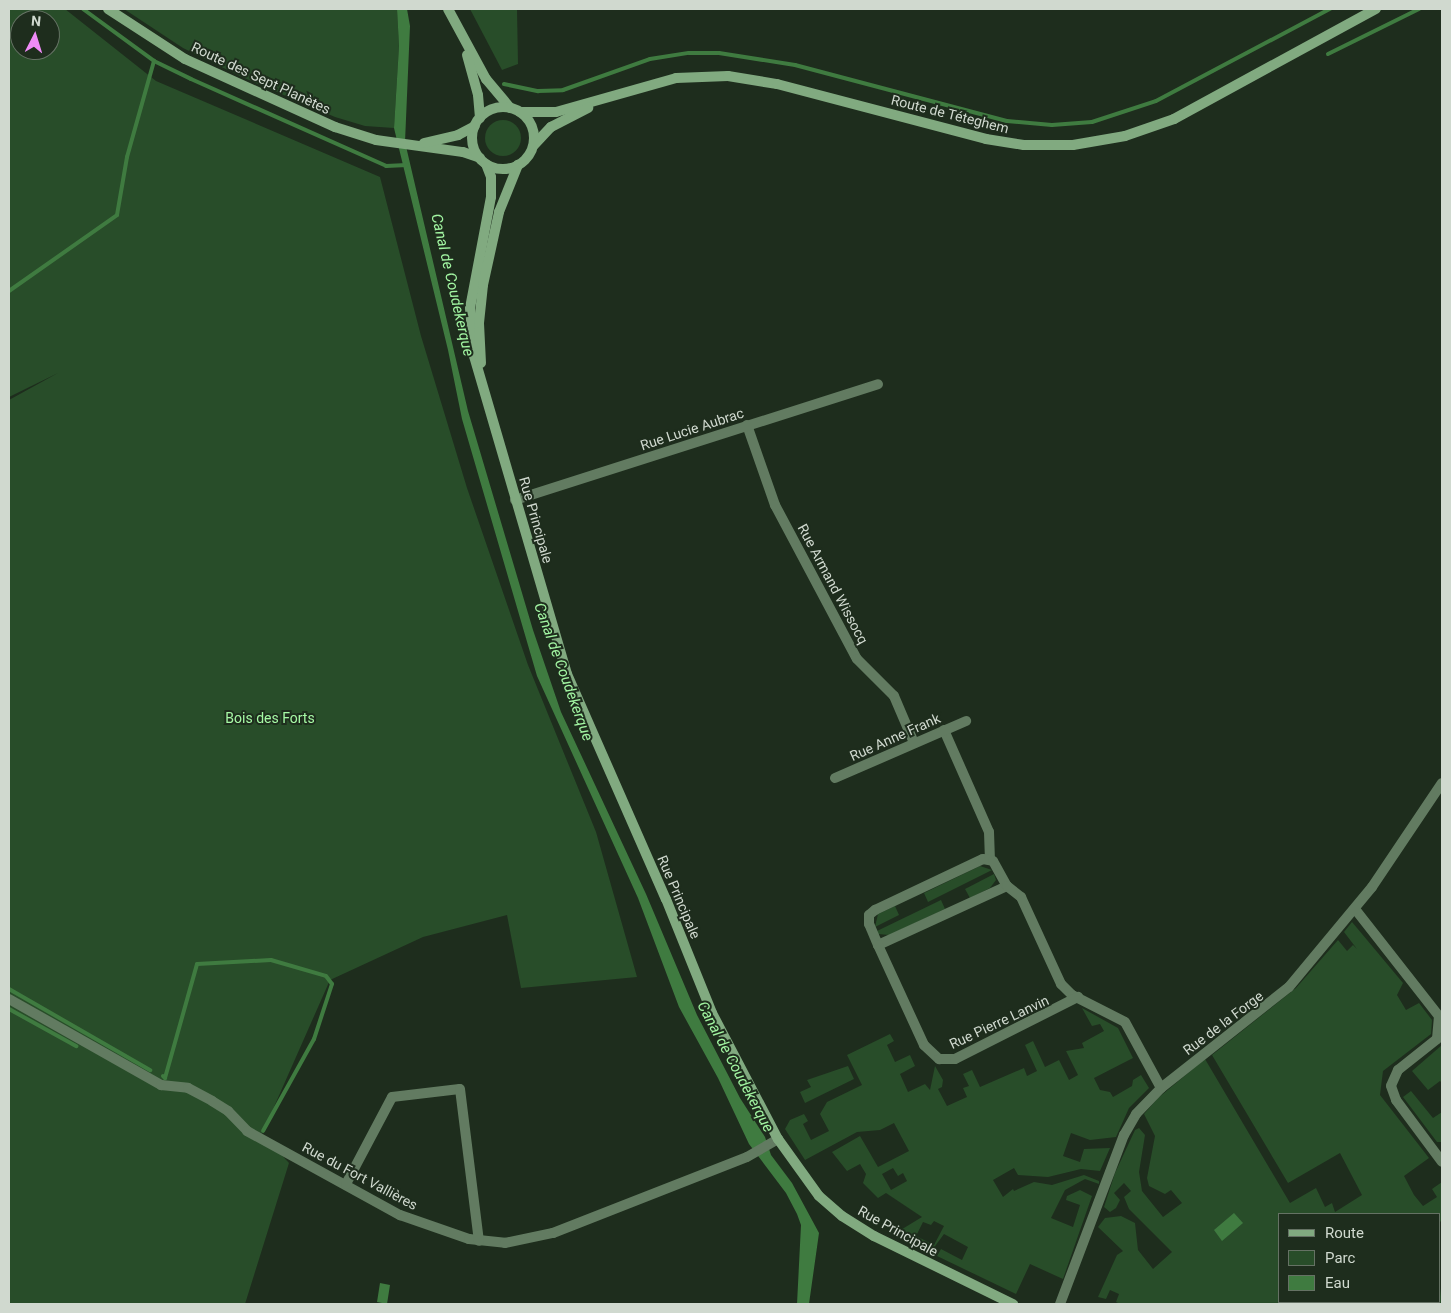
<!DOCTYPE html>
<meta charset="utf-8">
<style>
body{margin:0}
#map{position:relative;width:1451px;height:1313px;overflow:hidden;background:#1e2d1d;font-family:Roboto,sans-serif}
div>[style]{position:absolute}
[style*='--x']{left:calc(var(--x)*1px);top:calc(var(--y)*1px);width:calc(var(--w)*1px);rotate:calc(var(--a)*1deg)}
.green>*{inset:0;background:#284d29}
.round{border-radius:50%}
.water>*{inset:0;background:#3f7b40}
.stream>*{height:4px;margin:-2px;padding:0 2px;transform-origin:2px;border-radius:2px;background:#3f7b40}
.street>*{height:10px;margin:-5px;padding:0 5px;transform-origin:5px;border-radius:5px;background:#627b61}
.secondary>*{height:10px;margin:-5px;padding:0 5px;transform-origin:5px;border-radius:5px;background:#81aa80}
.secondary>.ring{margin:-5px;padding:0;box-sizing:content-box;background:none;border:10px solid #81aa80;border-radius:50%}
span{translate:-50% -50%;white-space:nowrap;text-align:center;line-height:1.15;-webkit-text-stroke:4px #1e2d1d;paint-order:stroke}
.street-label{font-size:14px;color:#d0d9cf}
.park-label{font-size:14px;color:#a6f9a5}
.water-label{font-size:15px;color:#a2f5a2;font-style:italic}
.frame{position:absolute;inset:0;border:10px solid #d0d9cf;pointer-events:none}
.legend{position:absolute;left:1278px;top:1213px;width:162px;height:90px;box-sizing:border-box;background:#1e2d1d;border:1px solid #657264;margin:0;padding:6px 9px;list-style:none;font-size:15px;color:#d0d9cf}
.legend li{display:flex;align-items:center;gap:10px;height:25px}
.legend b{width:25px;border:1px solid #657264}
.north{position:absolute;left:10px;top:10px;width:50px;height:50px;box-sizing:border-box;background:#1e2d1d;border:1px solid #657264;border-radius:50%;rotate:5deg;font-size:14px;font-weight:700;line-height:20px;text-align:center;color:#d0d9cf}
.north::after{content:'';display:block;margin:auto;width:18px;height:22px;background:#ef8bf7;clip-path:polygon(50% 0,100% 100%,50% 72%,0 100%)}
</style>
<div id="map">
<div class="green">
<i style="clip-path:polygon(evenodd,9px 9px,65px 9px,156px 81px,380px 177px,421px 336px,467px 488px,528px 665px,596px 832px,637px 977px,521px 988px,507px 915px,423px 937px,330px 980px,262px 1134px,289px 1163px,245px 1304px,9px 1304px,9px 400px,58px 373px,9px 397px,9px 9px,20px 20px,50px 20px,50px 50px,20px 50px,20px 20px)"></i>
<i style="clip-path:polygon(124px 9px,397px 9px,399px 46px,394px 128px,365px 126px,335px 117px,242px 77px,183px 48px)"></i>
<i style="clip-path:polygon(470px 9px,517px 9px,518px 64px,502px 70px)"></i>
<i class="round" style="left:485px;top:120px;width:36px;height:36px"></i>
<i style="clip-path:polygon(980px 866px,992px 870px,928px 902px,924px 893px)"></i>
<i style="clip-path:polygon(994px 874px,996px 880px,990px 888px,970px 898px,965px 889px)"></i>
<i style="clip-path:polygon(941px 900px,945px 909px,889px 935px,878px 934px,877px 931px)"></i>
<i style="clip-path:polygon(895px 906px,899px 915px,875px 927px,878px 914px)"></i>
<i style="clip-path:polygon(1352px 922px,1403px 983px,1397px 995px,1406px 1010px,1419px 1003px,1432px 1020px,1431px 1034px,1383px 1071px,1380px 1095px,1429px 1158px,1404px 1176px,1414px 1195px,1423px 1206px,1437px 1197px,1432px 1189px,1442px 1182px,1442px 1220px,1440px 1222px,1440px 1214px,1280px 1214px,1280px 1302px,1384px 1302px,1383px 1303px,1120px 1304px,1116px 1302px,1119px 1294px,1110px 1290px,1106px 1299px,1098px 1297px,1117px 1255px,1123px 1251px,1098px 1227px,1105px 1218px,1121px 1216px,1135px 1223px,1138px 1250px,1153px 1269px,1172px 1252px,1129px 1209px,1124px 1197px,1131px 1191px,1124px 1183px,1114px 1193px,1120px 1200px,1116px 1208px,1110px 1212px,1104px 1207px,1115px 1173px,1135px 1130px,1139px 1128px,1145px 1135px,1139px 1172px,1142px 1191px,1163px 1217px,1182px 1203px,1171px 1190px,1165px 1194px,1149px 1186px,1147px 1178px,1155px 1136px,1144px 1114px,1158px 1098px,1205px 1059px,1290px 1203px,1316px 1188px,1325px 1207px,1332px 1203px,1335px 1212px,1362px 1195px,1340px 1153px,1288px 1183px,1212px 1055px,1296px 988px,1338px 940px,1347px 951px,1353px 945px,1357px 949px,1344px 932px)"></i>
<i style="clip-path:polygon(evenodd,1082px 1008px,1118px 1028px,1133px 1058px,1094px 1078px,1100px 1090px,1110px 1092px,1113px 1097px,1132px 1086px,1133px 1080px,1141px 1075px,1149px 1088px,1129px 1108px,1116px 1137px,1090px 1140px,1071px 1133px,1063px 1156px,1080px 1162px,1084px 1149px,1110px 1148px,1100px 1171px,1081px 1169px,1048px 1177px,1018px 1175px,1014px 1168px,993px 1180px,1003px 1197px,1013px 1189px,1014px 1191px,1034px 1182px,1052px 1185px,1084px 1175px,1099px 1181px,1099px 1184px,1085px 1179px,1065px 1190px,1051px 1218px,1073px 1227px,1080px 1205px,1066px 1200px,1067px 1196px,1080px 1190px,1092px 1196px,1063px 1279px,1030px 1264px,1016px 1294px,937px 1256px,941px 1249px,962px 1260px,968px 1247px,944px 1234px,930px 1253px,894px 1234px,922px 1217px,886px 1193px,878px 1198px,863px 1183px,866px 1174px,860px 1164px,847px 1171px,832px 1152px,860px 1136px,878px 1167px,909px 1151px,894px 1123px,880px 1130px,857px 1132px,805px 1160px,785px 1129px,790px 1120px,804px 1114px,808px 1121px,803px 1124px,811px 1140px,829px 1131px,820px 1114px,827px 1102px,862px 1085px,847px 1055px,890px 1034px,894px 1041px,887px 1045px,895px 1062px,910px 1055px,915px 1066px,900px 1074px,908px 1092px,925px 1084px,930px 1090px,935px 1066px,943px 1080px,942px 1087px,938px 1089px,947px 1106px,967px 1097px,963px 1088px,969px 1086px,963px 1074px,972px 1070px,980px 1087px,1024px 1068px,1027px 1076px,1037px 1071px,1025px 1045px,1033px 1041px,1045px 1067px,1059px 1060px,1069px 1080px,1078px 1075px,1066px 1051px,1084px 1048px,1082px 1043px,1104px 1031px,1100px 1024px,1092px 1026px,1082px 1008px,893px 1168px,898px 1176px,903px 1173px,907px 1181px,891px 1190px,882px 1174px,893px 1168px,1082px 1008px,934px 1221px,944px 1226px,934px 1245px,916px 1236px,923px 1222px,931px 1225px,934px 1221px)"></i>
<i style="clip-path:polygon(1442px 1045px,1442px 1083px,1440px 1081px,1428px 1090px,1412px 1071px)"></i>
<i style="clip-path:polygon(848px 1066px,854px 1079px,805px 1103px,800px 1092px,811px 1087px,807px 1080px)"></i>
<i style="clip-path:polygon(1411px 1091px,1433px 1118px,1442px 1112px,1442px 1142px,1437px 1142px,1403px 1097px)"></i>
<i style="clip-path:polygon(1440px 1288px,1442px 1304px,1398px 1302px,1440px 1302px)"></i>
</div>
<div class="water">
<i style="clip-path:polygon(397px 9px,407px 9px,410px 26px,405px 142px,468px 411px,533px 630px,561px 712px,646px 894px,697px 1015px,740px 1098px,765px 1137px,771px 1155px,792px 1183px,819px 1233px,809px 1304px,797px 1304px,801px 1225px,797px 1214px,786px 1193px,749px 1144px,718px 1078px,679px 1007px,638px 898px,537px 676px,462px 419px,448px 350px,394px 128px,399px 46px)"></i>
<i style="clip-path:polygon(1234px 1213px,1243px 1223px,1222px 1241px,1214px 1230px)"></i>
<i style="clip-path:polygon(380px 1283px,390px 1285px,387px 1304px,377px 1302px)"></i>
</div>
<div class="stream">
<i style="--x:83;--y:9;--w:88;--a:36.2"></i>
<i style="--x:154;--y:61;--w:41;--a:25.9"></i>
<i style="--x:191;--y:79;--w:214;--a:24"></i>
<i style="--x:386;--y:166;--w:21;--a:-3"></i>
<i style="--x:1328;--y:54;--w:102;--a:-26.3"></i>
<i style="--x:504;--y:84;--w:35;--a:12"></i>
<i style="--x:538;--y:91;--w:25;--a:-2"></i>
<i style="--x:563;--y:90;--w:92;--a:-19.6"></i>
<i style="--x:650;--y:59;--w:39;--a:-9"></i>
<i style="--x:689;--y:53;--w:30;--a:0"></i>
<i style="--x:719;--y:53;--w:77;--a:9"></i>
<i style="--x:795;--y:65;--w:219;--a:14.8"></i>
<i style="--x:1007;--y:121;--w:45;--a:5.1"></i>
<i style="--x:1052;--y:125;--w:40;--a:-4.3"></i>
<i style="--x:1092;--y:122;--w:67;--a:-18.2"></i>
<i style="--x:1156;--y:101;--w:197;--a:-27.9"></i>
<i style="--x:9;--y:291;--w:132;--a:-35.1"></i>
<i style="--x:117;--y:215;--w:59;--a:-80.2"></i>
<i style="--x:127;--y:157;--w:100;--a:-74.3"></i>
<i style="--x:9;--y:989;--w:163;--a:29.9"></i>
<i style="--x:9;--y:1009;--w:77;--a:28.9"></i>
<i style="--x:163;--y:1076;--w:3;--a:45"></i>
<i style="--x:165;--y:1078;--w:118;--a:-74.3"></i>
<i style="--x:197;--y:964;--w:74;--a:-3.1"></i>
<i style="--x:271;--y:960;--w:57;--a:16.2"></i>
<i style="--x:326;--y:976;--w:10;--a:53"></i>
<i style="--x:332;--y:984;--w:58;--a:108.1"></i>
<i style="--x:314;--y:1039;--w:105;--a:119"></i>
</div>
<div class="street">
<i style="--x:747;--y:425;--w:85;--a:70.7"></i>
<i style="--x:775;--y:505;--w:174;--a:62"></i>
<i style="--x:857;--y:659;--w:52;--a:45"></i>
<i style="--x:894;--y:696;--w:51;--a:66.9"></i>
<i style="--x:515;--y:500;--w:381;--a:-17.7"></i>
<i style="--x:944;--y:730;--w:111;--a:66.2"></i>
<i style="--x:989;--y:832;--w:28;--a:88"></i>
<i style="--x:835;--y:778;--w:143;--a:-23.5"></i>
<i style="--x:1007;--y:886;--w:142;--a:155.4"></i>
<i style="--x:878;--y:945;--w:23;--a:-113"></i>
<i style="--x:869;--y:924;--w:9;--a:-90"></i>
<i style="--x:869;--y:915;--w:8;--a:-40"></i>
<i style="--x:875;--y:910;--w:119;--a:-25.3"></i>
<i style="--x:983;--y:859;--w:10;--a:11"></i>
<i style="--x:993;--y:861;--w:29;--a:61"></i>
<i style="--x:1007;--y:886;--w:18;--a:38"></i>
<i style="--x:1021;--y:897;--w:96;--a:65.3"></i>
<i style="--x:1061;--y:984;--w:16;--a:45"></i>
<i style="--x:1072;--y:995;--w:59;--a:27"></i>
<i style="--x:1125;--y:1022;--w:75;--a:61.4"></i>
<i style="--x:1355;--y:909;--w:136;--a:51.9"></i>
<i style="--x:1439;--y:1016;--w:23;--a:95"></i>
<i style="--x:1437;--y:1039;--w:50;--a:141.5"></i>
<i style="--x:1398;--y:1070;--w:17;--a:114"></i>
<i style="--x:1391;--y:1086;--w:15;--a:70"></i>
<i style="--x:1396;--y:1100;--w:77;--a:53.4"></i>
<i style="--x:878;--y:945;--w:110;--a:65.3"></i>
<i style="--x:924;--y:1045;--w:21;--a:43"></i>
<i style="--x:939;--y:1059;--w:16;--a:0"></i>
<i style="--x:955;--y:1059;--w:138;--a:-26.8"></i>
<i style="--x:9;--y:999;--w:175;--a:29.5"></i>
<i style="--x:161;--y:1085;--w:27;--a:6"></i>
<i style="--x:188;--y:1088;--w:27;--a:28"></i>
<i style="--x:212;--y:1101;--w:19;--a:32"></i>
<i style="--x:228;--y:1111;--w:28;--a:46"></i>
<i style="--x:247;--y:1131;--w:175;--a:28.8"></i>
<i style="--x:400;--y:1215;--w:73;--a:19.2"></i>
<i style="--x:469;--y:1239;--w:36;--a:6"></i>
<i style="--x:505;--y:1243;--w:49;--a:-11.8"></i>
<i style="--x:553;--y:1233;--w:208;--a:-21.4"></i>
<i style="--x:747;--y:1157;--w:36;--a:-30"></i>
<i style="--x:346;--y:1184;--w:98;--a:-62.1"></i>
<i style="--x:392;--y:1097;--w:68;--a:-6.7"></i>
<i style="--x:460;--y:1089;--w:153;--a:82.9"></i>
<i style="--x:1060;--y:1304;--w:181;--a:-69.3"></i>
<i style="--x:1124;--y:1135;--w:24;--a:-60"></i>
<i style="--x:1136;--y:1114;--w:36;--a:-46"></i>
<i style="--x:1161;--y:1088;--w:163;--a:-38.3"></i>
<i style="--x:1289;--y:987;--w:130;--a:-50.3"></i>
<i style="--x:1372;--y:887;--w:125;--a:-56.1"></i>
</div>
<div class="secondary">
<i style="--x:108;--y:9;--w:92;--a:33"></i>
<i style="--x:185;--y:59;--w:165;--a:24.4"></i>
<i style="--x:335;--y:127;--w:43;--a:17.6"></i>
<i style="--x:376;--y:140;--w:88;--a:7.9"></i>
<i style="--x:463;--y:152;--w:18;--a:19"></i>
<i style="--x:448;--y:9;--w:80;--a:61.5"></i>
<i style="--x:486;--y:79;--w:38;--a:50"></i>
<i style="--x:467;--y:55;--w:41;--a:74.6"></i>
<i style="--x:478;--y:95;--w:23;--a:85"></i>
<i class="ring" style="left:472px;top:107px;width:52px;height:52px"></i>
<i style="--x:520;--y:112;--w:36;--a:0"></i>
<i style="--x:556;--y:112;--w:125;--a:-15.8"></i>
<i style="--x:676;--y:78;--w:52;--a:-2.2"></i>
<i style="--x:728;--y:76;--w:50;--a:9.3"></i>
<i style="--x:777;--y:84;--w:216;--a:14.7"></i>
<i style="--x:986;--y:139;--w:38;--a:9"></i>
<i style="--x:1024;--y:145;--w:49;--a:0"></i>
<i style="--x:1073;--y:145;--w:53;--a:-9.8"></i>
<i style="--x:1125;--y:136;--w:52;--a:-19.1"></i>
<i style="--x:1174;--y:119;--w:230;--a:-28.6"></i>
<i style="--x:424;--y:143;--w:35;--a:-13"></i>
<i style="--x:458;--y:135;--w:19;--a:-28"></i>
<i style="--x:534;--y:145;--w:25;--a:-47"></i>
<i style="--x:551;--y:127;--w:42;--a:-27.2"></i>
<i style="--x:486;--y:164;--w:14;--a:69"></i>
<i style="--x:491;--y:177;--w:20;--a:90"></i>
<i style="--x:491;--y:197;--w:113;--a:100.7"></i>
<i style="--x:470;--y:308;--w:48;--a:85.2"></i>
<i style="--x:474;--y:356;--w:331;--a:73.7"></i>
<i style="--x:567;--y:674;--w:246;--a:66.3"></i>
<i style="--x:666;--y:899;--w:123;--a:68"></i>
<i style="--x:712;--y:1013;--w:142;--a:62.4"></i>
<i style="--x:778;--y:1139;--w:70;--a:54.3"></i>
<i style="--x:819;--y:1196;--w:30;--a:41"></i>
<i style="--x:842;--y:1216;--w:38;--a:32"></i>
<i style="--x:874;--y:1236;--w:155;--a:26.1"></i>
<i style="--x:481;--y:363;--w:40;--a:-92.9"></i>
<i style="--x:479;--y:323;--w:38;--a:-84"></i>
<i style="--x:483;--y:285;--w:75;--a:-77.6"></i>
<i style="--x:499;--y:212;--w:51;--a:-68"></i>
</div>
<div class="street-label">
<span style="left:261px;top:78px;rotate:25deg">Route des Sept Planètes</span>
<span style="left:950px;top:114px;rotate:14deg">Route de Téteghem</span>
<span style="left:692px;top:429px;rotate:-18deg">Rue Lucie Aubrac</span>
<span style="left:536px;top:520px;rotate:74deg">Rue Principale</span>
<span style="left:833px;top:584px;rotate:62deg">Rue Armand Wissocq</span>
<span style="left:895px;top:737px;rotate:-24deg">Rue Anne Frank</span>
<span style="left:679px;top:897px;rotate:67deg">Rue Principale</span>
<span style="left:999px;top:1022px;rotate:-25deg">Rue Pierre Lanvin</span>
<span style="left:1223px;top:1023px;rotate:-37deg">Rue de la Forge</span>
<span style="left:360px;top:1176px;rotate:28deg">Rue du Fort Vallières</span>
<span style="left:898px;top:1231px;rotate:29deg">Rue Principale</span>
</div>
<div class="park-label">
<span style="left:270px;top:718px">Bois des Forts</span>
</div>
<div class="water-label">
<span style="left:452px;top:285px;rotate:77deg">Canal de Coudekerque</span>
<span style="left:563px;top:672px;rotate:70deg">Canal de Coudekerque</span>
<span style="left:735px;top:1067px;rotate:62deg">Canal de Coudekerque</span>
</div>
<div class="frame"></div>
<ul class="legend">
<li><b style="height:6px;background:#81aa80"></b>Route</li>
<li><b style="height:14px;background:#284d29"></b>Parc</li>
<li><b style="height:14px;background:#3f7b40"></b>Eau</li>
</ul>
<div class="north">N</div>
</div>
